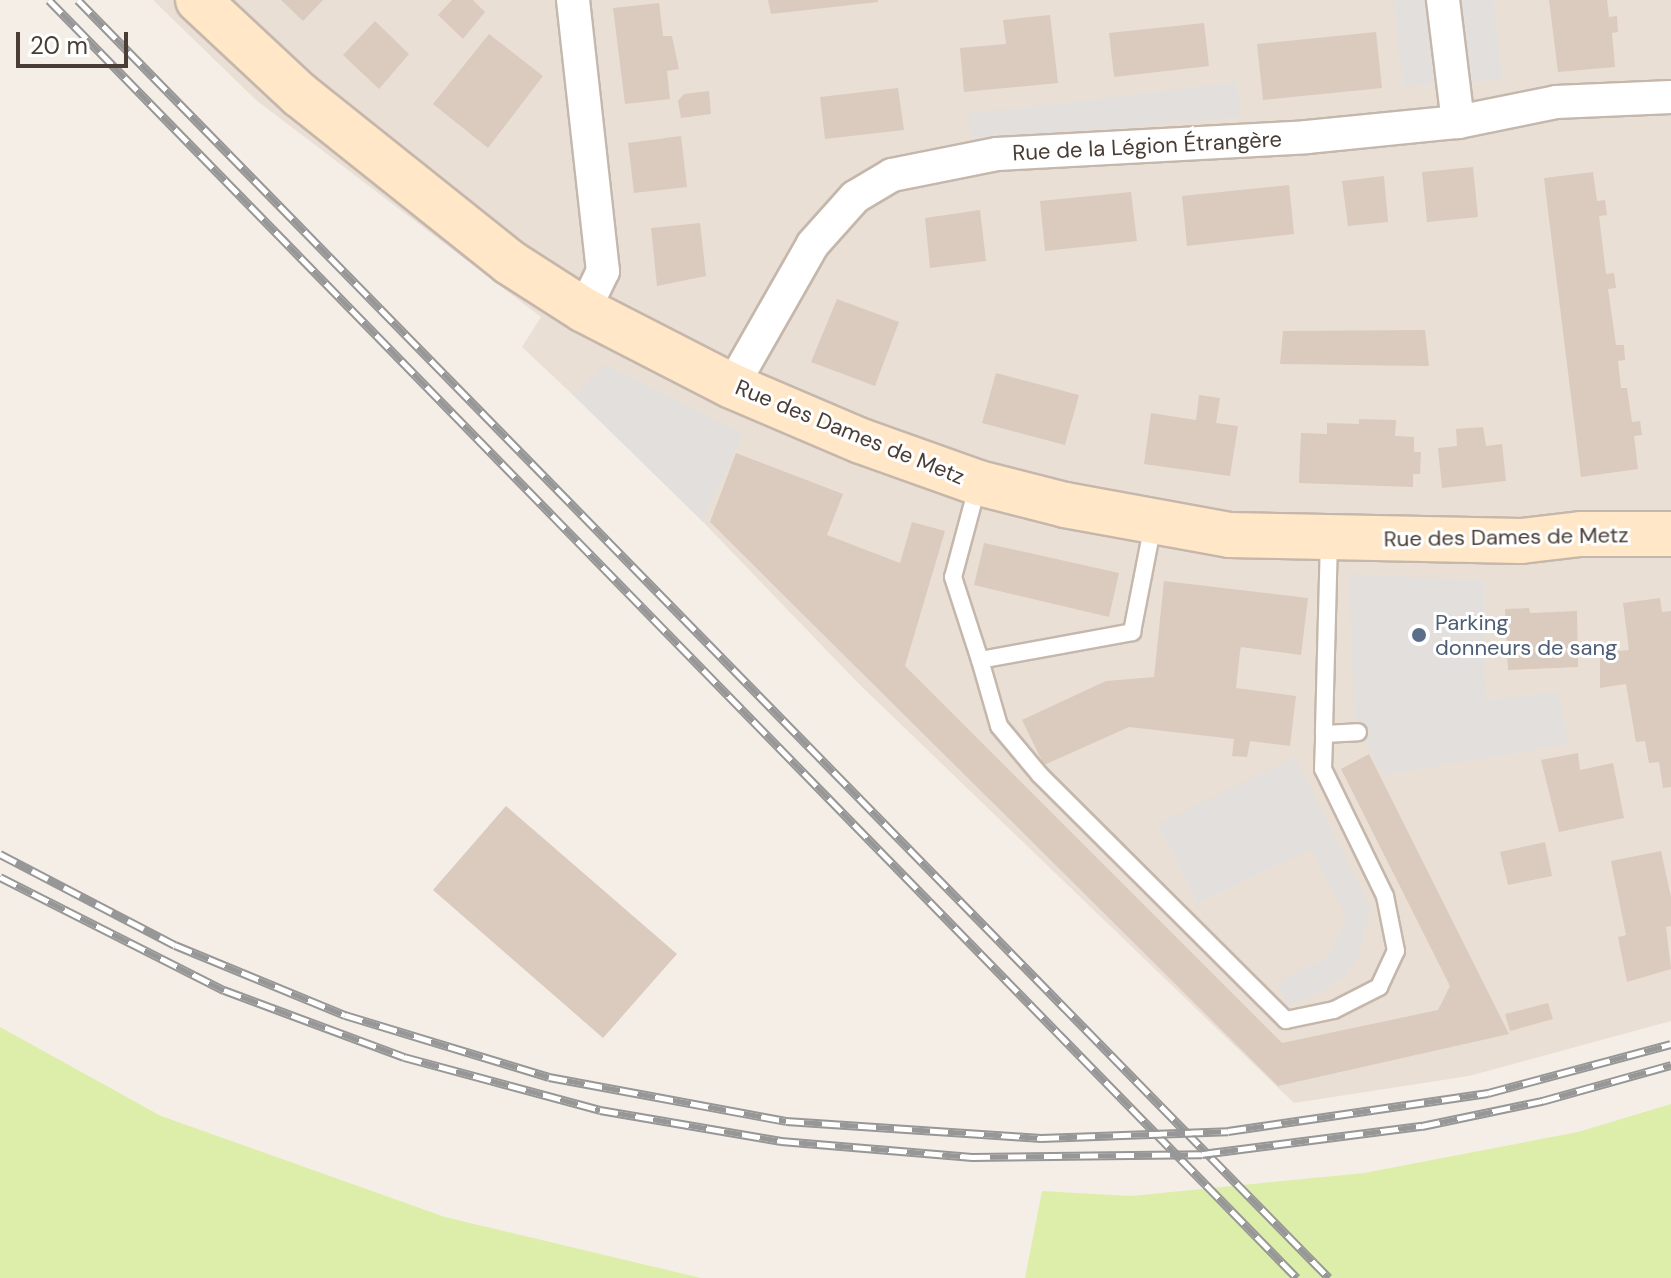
<!DOCTYPE html>
<meta charset="utf-8">
<style>
body{margin:0}
#map{position:relative;width:1671px;height:1278px;overflow:hidden;background:#f5eee7;font-family:"DM Sans",sans-serif}
div>[style]{position:absolute}
[style*='--x']{left:calc(var(--x)*1px);top:calc(var(--y)*1px);width:calc(var(--w)*1px);rotate:calc(var(--a)*1deg)}
.residential>*{inset:0;background:#eadfd4}
.green>*{inset:0;background:#ddeeab}
.parking>*{inset:0;background:#e3dfdc}
.building>*{inset:0;background:#dbcabe}
.roads{filter:drop-shadow(2px 0 #c5b7ab) drop-shadow(-2px 0 #c5b7ab) drop-shadow(0 2px #c5b7ab) drop-shadow(0 -2px #c5b7ab)}
.lane>*{height:16px;margin:-8px;padding:0 8px;transform-origin:8px;border-radius:8px;background:#fff}
.street>*{height:32px;margin:-16px;padding:0 16px;transform-origin:16px;border-radius:16px;background:#fff}
.secondary>*{height:44px;margin:-22px;padding:0 22px;transform-origin:22px;border-radius:22px;background:#ffe7c7}
.rail>*{height:9px;margin-top:-4.5px;transform-origin:0;background:repeating-linear-gradient(90deg,#fff 0 18px,#979797 0 36px);box-sizing:border-box;border-block:2px solid #979797}
.dots>*{width:22px;height:22px;translate:-50% -50%;box-sizing:border-box;border:4px solid #fff;border-radius:50%}
span{translate:-50% -50%;white-space:nowrap;text-align:center;line-height:1.15;-webkit-text-stroke:6px #fff;paint-order:stroke}
.street-label{font-size:22px;color:#493d35}
.service-label{font-size:22px;color:#4e5e75}
.left{translate:0 -50%;text-align:left}
.scale{position:absolute;left:16px;top:32px;width:112px;height:36px;box-sizing:border-box;border:4px solid #493d35;border-top:0;padding-left:10px;font-size:24px;line-height:28px;white-space:nowrap;color:#493d35;-webkit-text-stroke:6px #fff;paint-order:stroke}
</style>
<div id="map">
<div class="residential">
<i style="clip-path:polygon(153px 0,1671px 0,1671px 1021px,1469px 1076px,1294px 1103px,858px 683px,655px 472px,522px 347px,541px 317px,256px 100px)"></i>
</div>
<div class="green">
<i style="clip-path:polygon(0 1027px,161px 1116px,445px 1217px,701px 1278px,0 1278px)"></i>
<i style="clip-path:polygon(1671px 1104px,1671px 1278px,1025px 1278px,1042px 1191px,1131px 1196px,1364px 1173px,1578px 1132px)"></i>
</div>
<div class="parking">
<i style="clip-path:polygon(1393px 0,1425px 0,1435px 84px,1403px 87px)"></i>
<i style="clip-path:polygon(1460px 0,1494px 0,1503px 79px,1469px 82px)"></i>
<i style="clip-path:polygon(1237px 82px,1241px 117px,971px 141px,968px 114px)"></i>
<i style="clip-path:polygon(605px 364px,743px 434px,703px 522px,573px 395px)"></i>
<i style="clip-path:polygon(1349px 574px,1485px 580px,1486px 700px,1559px 691px,1569px 744px,1383px 775px,1354px 719px)"></i>
<i style="clip-path:polygon(1295px 757px,1371px 908px,1358px 959px,1343px 977px,1309px 999px,1286px 1005px,1277px 982px,1326px 957px,1347px 919px,1311px 849px,1197px 904px,1158px 824px)"></i>
</div>
<div class="building">
<i style="clip-path:polygon(281px 0,323px 0,303px 21px)"></i>
<i style="clip-path:polygon(452px 0,473px 0,485px 12px,463px 39px,438px 15px)"></i>
<i style="clip-path:polygon(768px 0,878px 0,878px 2px,771px 14px)"></i>
<i style="clip-path:polygon(1549px 0,1607px 0,1609px 17px,1617px 16px,1618px 32px,1612px 33px,1615px 67px,1558px 72px)"></i>
<i style="clip-path:polygon(659px 3px,663px 36px,672px 36px,679px 69px,667px 71px,670px 99px,625px 104px,613px 8px)"></i>
<i style="clip-path:polygon(1050px 15px,1058px 83px,964px 92px,960px 48px,1006px 44px,1003px 20px)"></i>
<i style="clip-path:polygon(375px 21px,409px 54px,379px 89px,343px 55px)"></i>
<i style="clip-path:polygon(1204px 23px,1209px 66px,1114px 77px,1109px 33px)"></i>
<i style="clip-path:polygon(1376px 32px,1382px 88px,1263px 100px,1257px 44px)"></i>
<i style="clip-path:polygon(489px 34px,543px 76px,488px 148px,433px 104px)"></i>
<i style="clip-path:polygon(898px 88px,904px 130px,825px 139px,820px 97px)"></i>
<i style="clip-path:polygon(709px 91px,711px 114px,681px 118px,678px 101px,684px 94px)"></i>
<i style="clip-path:polygon(681px 136px,687px 187px,634px 193px,628px 143px)"></i>
<i style="clip-path:polygon(1473px 167px,1478px 217px,1427px 222px,1422px 172px)"></i>
<i style="clip-path:polygon(1593px 172px,1597px 201px,1605px 200px,1607px 215px,1599px 216px,1606px 274px,1614px 273px,1616px 288px,1608px 289px,1616px 345px,1624px 345px,1625px 360px,1618px 361px,1621px 388px,1627px 388px,1632px 422px,1640px 421px,1642px 435px,1634px 436px,1638px 469px,1581px 477px,1544px 178px)"></i>
<i style="clip-path:polygon(1384px 176px,1388px 222px,1348px 226px,1342px 181px)"></i>
<i style="clip-path:polygon(1289px 185px,1294px 234px,1187px 246px,1182px 196px)"></i>
<i style="clip-path:polygon(1131px 192px,1137px 241px,1045px 251px,1040px 201px)"></i>
<i style="clip-path:polygon(980px 210px,986px 261px,930px 268px,925px 218px)"></i>
<i style="clip-path:polygon(700px 223px,706px 276px,657px 286px,651px 228px)"></i>
<i style="clip-path:polygon(837px 299px,899px 322px,875px 386px,811px 362px)"></i>
<i style="clip-path:polygon(1425px 330px,1429px 366px,1280px 364px,1283px 331px)"></i>
<i style="clip-path:polygon(996px 373px,1079px 395px,1065px 445px,982px 423px)"></i>
<i style="clip-path:polygon(1199px 395px,1220px 398px,1216px 423px,1238px 426px,1230px 476px,1144px 464px,1151px 413px,1196px 420px)"></i>
<i style="clip-path:polygon(1359px 419px,1396px 420px,1395px 436px,1414px 437px,1414px 452px,1421px 452px,1420px 474px,1413px 474px,1413px 487px,1299px 483px,1301px 433px,1327px 434px,1327px 423px,1359px 424px)"></i>
<i style="clip-path:polygon(1483px 427px,1486px 446px,1502px 444px,1506px 481px,1442px 488px,1438px 448px,1457px 446px,1456px 429px)"></i>
<i style="clip-path:polygon(736px 453px,843px 494px,827px 535px,900px 563px,912px 522px,945px 531px,905px 666px,1282px 1043px,1438px 1010px,1450px 986px,1341px 769px,1369px 754px,1509px 1034px,1278px 1086px,710px 522px)"></i>
<i style="clip-path:polygon(984px 543px,1119px 573px,1109px 617px,974px 585px)"></i>
<i style="clip-path:polygon(1164px 581px,1308px 598px,1301px 655px,1241px 647px,1240px 652px,1236px 688px,1296px 696px,1290px 746px,1250px 741px,1247px 757px,1232px 756px,1234px 739px,1129px 727px,1044px 765px,1022px 720px,1106px 681px,1154px 677px)"></i>
<i style="clip-path:polygon(1660px 598px,1662px 612px,1671px 611px,1671px 787px,1663px 788px,1659px 762px,1649px 763px,1645px 741px,1636px 742px,1626px 684px,1600px 688px,1600px 653px,1629px 650px,1623px 603px)"></i>
<i style="clip-path:polygon(1529px 608px,1530px 613px,1577px 611px,1578px 667px,1508px 670px,1505px 609px)"></i>
<i style="clip-path:polygon(1578px 753px,1580px 770px,1613px 763px,1624px 818px,1559px 832px,1541px 760px)"></i>
<i style="clip-path:polygon(506px 806px,677px 954px,603px 1038px,433px 890px)"></i>
<i style="clip-path:polygon(1545px 842px,1552px 876px,1508px 885px,1500px 852px)"></i>
<i style="clip-path:polygon(1661px 851px,1671px 897px,1671px 926px,1666px 927px,1671px 969px,1627px 982px,1618px 937px,1626px 935px,1611px 861px)"></i>
<i style="clip-path:polygon(1548px 1003px,1553px 1019px,1510px 1031px,1505px 1014px)"></i>
</div>
<div class="roads">
<div class="lane">
<i style="--x:978;--y:484;--w:96;--a:105"></i>
<i style="--x:953;--y:577;--w:87;--a:72"></i>
<i style="--x:980;--y:660;--w:155;--a:-10.4"></i>
<i style="--x:1132;--y:632;--w:110;--a:-79"></i>
<i style="--x:1329;--y:539;--w:195;--a:91.5"></i>
<i style="--x:1324;--y:734;--w:34;--a:-3"></i>
<i style="--x:980;--y:660;--w:69;--a:73.9"></i>
<i style="--x:999;--y:726;--w:64;--a:50.1"></i>
<i style="--x:1040;--y:775;--w:347;--a:44.9"></i>
<i style="--x:1286;--y:1020;--w:49;--a:-11.8"></i>
<i style="--x:1334;--y:1010;--w:51;--a:-27.1"></i>
<i style="--x:1379;--y:987;--w:40;--a:-65"></i>
<i style="--x:1396;--y:951;--w:56;--a:-101.3"></i>
<i style="--x:1385;--y:896;--w:141;--a:-116"></i>
<i style="--x:1323;--y:769;--w:35;--a:-88"></i>
</div>
<div class="street">
<i style="--x:573;--y:0;--w:273;--a:83.7"></i>
<i style="--x:603;--y:271;--w:43;--a:116"></i>
<i style="--x:1443;--y:0;--w:123;--a:83"></i>
<i style="--x:732;--y:386;--w:163;--a:-60.3"></i>
<i style="--x:813;--y:244;--w:63;--a:-48.2"></i>
<i style="--x:855;--y:197;--w:43;--a:-30.7"></i>
<i style="--x:892;--y:175;--w:107;--a:-11.3"></i>
<i style="--x:997;--y:154;--w:310;--a:-3.1"></i>
<i style="--x:1307;--y:137;--w:152;--a:-5.7"></i>
<i style="--x:1458;--y:122;--w:100;--a:-11.5"></i>
<i style="--x:1556;--y:102;--w:115;--a:-2.5"></i>
</div>
<div class="secondary">
<i style="--x:198;--y:0;--w:139;--a:43"></i>
<i style="--x:300;--y:95;--w:268;--a:38.6"></i>
<i style="--x:509;--y:262;--w:89;--a:32.6"></i>
<i style="--x:584;--y:310;--w:166;--a:27.2"></i>
<i style="--x:732;--y:386;--w:140;--a:23.1"></i>
<i style="--x:861;--y:441;--w:125;--a:19.6"></i>
<i style="--x:979;--y:483;--w:89;--a:14.3"></i>
<i style="--x:1065;--y:505;--w:168;--a:10.3"></i>
<i style="--x:1230;--y:535;--w:291;--a:1.2"></i>
<i style="--x:1521;--y:541;--w:60;--a:-6.7"></i>
<i style="--x:1581;--y:534;--w:90;--a:0"></i>
</div>
</div>
<div class="rail">
<i style="--x:49;--y:0;--w:1786;--a:45.68"></i>
<i style="--x:78;--y:0;--w:1788;--a:45.61"></i>
<i style="--x:0;--y:854;--w:197;--a:27.5"></i>
<i style="--x:175;--y:945;--w:184;--a:22.4"></i>
<i style="--x:345;--y:1015;--w:213;--a:16.9"></i>
<i style="--x:549;--y:1077;--w:241;--a:10.5"></i>
<i style="--x:786;--y:1121;--w:256;--a:3.8"></i>
<i style="--x:1041;--y:1138;--w:187;--a:-2.1"></i>
<i style="--x:1228;--y:1131;--w:263;--a:-8.3"></i>
<i style="--x:1488;--y:1093;--w:189;--a:-15"></i>
<i style="--x:0;--y:877;--w:251;--a:26.8"></i>
<i style="--x:224;--y:990;--w:192;--a:20.4"></i>
<i style="--x:404;--y:1057;--w:203;--a:15.1"></i>
<i style="--x:600;--y:1110;--w:184;--a:9.7"></i>
<i style="--x:781;--y:1141;--w:192;--a:4.8"></i>
<i style="--x:972;--y:1157;--w:230;--a:-0.7"></i>
<i style="--x:1202;--y:1154;--w:222;--a:-7.3"></i>
<i style="--x:1422;--y:1126;--w:123;--a:-11.8"></i>
<i style="--x:1542;--y:1101;--w:134;--a:-15.6"></i>
</div>
<div class="dots">
<i style="left:1419px;top:635px;background:#5c6f8a"></i>
</div>
<div class="street-label">
<span style="left:1147px;top:146px;rotate:-3deg">Rue de la Légion Étrangère</span>
<span style="left:850px;top:432px;rotate:22deg">Rue des Dames de Metz</span>
<span style="left:1506px;top:537px;rotate:-1deg">Rue des Dames de Metz</span>
</div>
<div class="service-label">
<span class="left" style="left:1435px;top:635px">Parking<br>donneurs de sang</span>
</div>
<div class="scale">20 m</div>
</div>
